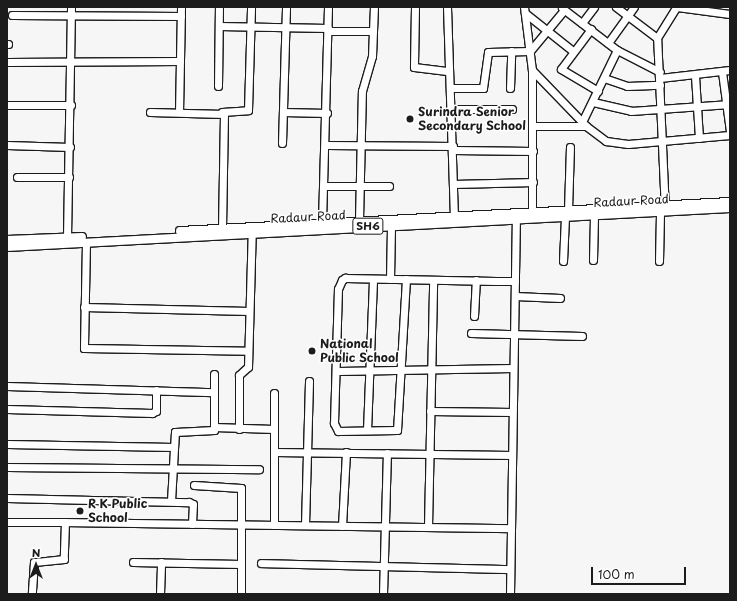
<!DOCTYPE html>
<style>
body{margin:0}
#map{position:relative;width:737px;height:601px;overflow:hidden;background:#f6f6f6;font-family:"Playpen Sans",sans-serif}
div>[style]{position:absolute}
[style*='--x']{left:calc(var(--x)*1px);top:calc(var(--y)*1px);width:calc(var(--w)*1px);rotate:calc(var(--a)*1deg)}
.roads{filter:drop-shadow(1px 0 #1c1c1c) drop-shadow(-1px 0 #1c1c1c) drop-shadow(0 1px #1c1c1c) drop-shadow(0 -1px #1c1c1c)}
.minor>*{height:7px;margin:-3.5px;padding:0 3.5px;transform-origin:3.5px;border-radius:3.5px;background:#fff}
.major>*{height:8px;margin:-4px;padding:0 4px;transform-origin:4px;border-radius:4px;background:#fff}
.dots>*{width:11px;height:11px;translate:-50% -50%;box-sizing:border-box;border:2px solid #fff;border-radius:50%}
span{translate:-50% -50%;white-space:nowrap;text-align:center;line-height:1.15;-webkit-text-stroke:3px #fff;paint-order:stroke}
.shield-label span{padding:1px 3px;background:#fff;border:1px solid;border-radius:3px;-webkit-text-stroke-width:0}
.shield-label{font-size:11px;color:#1c1c1c;font-weight:700}
.poi-label{font-size:12px;color:#1c1c1c;font-weight:700}
.left{translate:0 -50%;text-align:left}
.street-label{font-size:12px;color:#1c1c1c}
.frame{position:absolute;inset:0;border:8px solid #1c1c1c;pointer-events:none}
.north{position:absolute;left:16px;top:545px;width:40px;height:40px;-webkit-text-stroke:3px #fff;paint-order:stroke;rotate:0deg;font-size:11px;font-weight:700;line-height:16px;text-align:center;color:#1c1c1c}
.north::after{content:'';display:block;margin:auto;width:14px;height:18px;background:#1c1c1c;clip-path:polygon(50% 0,100% 100%,50% 72%,0 100%)}
.scale{position:absolute;left:591px;top:567px;width:95px;height:18px;box-sizing:border-box;border:2px solid #1c1c1c;border-top:0;padding-left:5px;font-size:12px;line-height:14px;white-space:nowrap;color:#1c1c1c;-webkit-text-stroke:3px #fff;paint-order:stroke}
</style>
<div id="map">
<div class="roads">
<div class="minor">
<i style="--x:415;--y:7;--w:60;--a:91"></i>
<i style="--x:414;--y:67;--w:33;--a:7"></i>
<i style="--x:447;--y:7;--w:208;--a:88.1"></i>
<i style="--x:524;--y:7;--w:64;--a:82.8"></i>
<i style="--x:532;--y:70;--w:78;--a:46"></i>
<i style="--x:586;--y:126;--w:25;--a:37"></i>
<i style="--x:606;--y:141;--w:22;--a:8"></i>
<i style="--x:628;--y:144;--w:102;--a:-5"></i>
<i style="--x:616;--y:7;--w:51;--a:37.1"></i>
<i style="--x:677;--y:7;--w:53;--a:7.5"></i>
<i style="--x:562;--y:8;--w:69;--a:37.4"></i>
<i style="--x:617;--y:50;--w:48;--a:27.1"></i>
<i style="--x:525;--y:13;--w:61;--a:38.4"></i>
<i style="--x:12;--y:15;--w:169;--a:0.3"></i>
<i style="--x:582;--y:23;--w:20;--a:-53"></i>
<i style="--x:219;--y:26;--w:109;--a:1.1"></i>
<i style="--x:591;--y:29;--w:50;--a:126.9"></i>
<i style="--x:561;--y:69;--w:43;--a:30.7"></i>
<i style="--x:328;--y:31;--w:45;--a:0"></i>
<i style="--x:608;--y:43;--w:44;--a:-54.2"></i>
<i style="--x:7;--y:44;--w:1;--a:0"></i>
<i style="--x:7;--y:62;--w:173;--a:-0.3"></i>
<i style="--x:532;--y:70;--w:142;--a:90"></i>
<i style="--x:722;--y:72;--w:60;--a:82.3"></i>
<i style="--x:695;--y:76;--w:62;--a:86.3"></i>
<i style="--x:604;--y:78;--w:24;--a:19"></i>
<i style="--x:627;--y:86;--w:33;--a:-2"></i>
<i style="--x:660;--y:78;--w:70;--a:-6.5"></i>
<i style="--x:218;--y:86;--w:79;--a:-89.3"></i>
<i style="--x:450;--y:88;--w:33;--a:0"></i>
<i style="--x:483;--y:88;--w:36;--a:-82"></i>
<i style="--x:488;--y:52;--w:42;--a:-1.4"></i>
<i style="--x:530;--y:51;--w:53;--a:-50.3"></i>
<i style="--x:510;--y:88;--w:37;--a:-88"></i>
<i style="--x:593;--y:102;--w:39;--a:13"></i>
<i style="--x:631;--y:111;--w:99;--a:-4"></i>
<i style="--x:7;--y:105;--w:64;--a:0"></i>
<i style="--x:453;--y:109;--w:59;--a:0"></i>
<i style="--x:150;--y:112;--w:74;--a:1.5"></i>
<i style="--x:224;--y:114;--w:114;--a:91"></i>
<i style="--x:179;--y:112;--w:105;--a:-88.9"></i>
<i style="--x:222;--y:112;--w:26;--a:-4"></i>
<i style="--x:248;--y:110;--w:103;--a:-88.3"></i>
<i style="--x:283;--y:112;--w:44;--a:1.3"></i>
<i style="--x:582;--y:122;--w:80;--a:-64.1"></i>
<i style="--x:534;--y:126;--w:52;--a:0"></i>
<i style="--x:282;--y:143;--w:136;--a:-88.3"></i>
<i style="--x:7;--y:145;--w:63;--a:1.8"></i>
<i style="--x:327;--y:145;--w:126;--a:0.5"></i>
<i style="--x:453;--y:150;--w:80;--a:0.7"></i>
<i style="--x:17;--y:177;--w:52;--a:0"></i>
<i style="--x:453;--y:184;--w:80;--a:-1.4"></i>
<i style="--x:325;--y:186;--w:64;--a:0"></i>
<i style="--x:568;--y:210;--w:63;--a:-88.2"></i>
<i style="--x:665;--y:211;--w:173;--a:-92.6"></i>
<i style="--x:657;--y:38;--w:36;--a:-58"></i>
<i style="--x:359;--y:220;--w:129;--a:-88.7"></i>
<i style="--x:362;--y:91;--w:36;--a:-74"></i>
<i style="--x:372;--y:56;--w:49;--a:-87.7"></i>
<i style="--x:322;--y:222;--w:215;--a:-88.4"></i>
<i style="--x:67;--y:237;--w:230;--a:-89"></i>
<i style="--x:86;--y:242;--w:106;--a:91.1"></i>
<i style="--x:84;--y:348;--w:164;--a:1"></i>
<i style="--x:593;--y:260;--w:45;--a:-88.7"></i>
<i style="--x:563;--y:261;--w:44;--a:-87.4"></i>
<i style="--x:659;--y:261;--w:49;--a:-88.8"></i>
<i style="--x:390;--y:279;--w:53;--a:-88.9"></i>
<i style="--x:406;--y:279;--w:151;--a:93.4"></i>
<i style="--x:397;--y:430;--w:59;--a:179"></i>
<i style="--x:338;--y:431;--w:9;--a:-117"></i>
<i style="--x:334;--y:423;--w:134;--a:-88.3"></i>
<i style="--x:338;--y:289;--w:10;--a:-66"></i>
<i style="--x:342;--y:280;--w:4;--a:-34"></i>
<i style="--x:345;--y:278;--w:151;--a:1.1"></i>
<i style="--x:496;--y:281;--w:19;--a:0"></i>
<i style="--x:515;--y:296;--w:45;--a:2.5"></i>
<i style="--x:84;--y:307;--w:165;--a:1.4"></i>
<i style="--x:474;--y:316;--w:36;--a:-87"></i>
<i style="--x:471;--y:333;--w:111;--a:1.5"></i>
<i style="--x:338;--y:371;--w:175;--a:-1"></i>
<i style="--x:7;--y:386;--w:207;--a:1.7"></i>
<i style="--x:274;--y:393;--w:132;--a:90"></i>
<i style="--x:7;--y:409;--w:145;--a:1.6"></i>
<i style="--x:152;--y:413;--w:4;--a:-27"></i>
<i style="--x:156;--y:411;--w:21;--a:-90"></i>
<i style="--x:430;--y:411;--w:82;--a:0.7"></i>
<i style="--x:214;--y:427;--w:60;--a:1.9"></i>
<i style="--x:239;--y:429;--w:54;--a:-90"></i>
<i style="--x:239;--y:375;--w:12;--a:-42"></i>
<i style="--x:248;--y:367;--w:139;--a:-88.4"></i>
<i style="--x:367;--y:430;--w:151;--a:-87.7"></i>
<i style="--x:7;--y:444;--w:167;--a:1"></i>
<i style="--x:274;--y:452;--w:238;--a:0.7"></i>
<i style="--x:7;--y:467;--w:252;--a:0.5"></i>
<i style="--x:194;--y:485;--w:47;--a:3.7"></i>
<i style="--x:241;--y:488;--w:106;--a:90"></i>
<i style="--x:7;--y:498;--w:182;--a:1.3"></i>
<i style="--x:189;--y:502;--w:4;--a:27"></i>
<i style="--x:193;--y:504;--w:20;--a:93"></i>
<i style="--x:171;--y:501;--w:69;--a:-86.7"></i>
<i style="--x:175;--y:432;--w:39;--a:-3"></i>
<i style="--x:214;--y:430;--w:56;--a:-90"></i>
<i style="--x:7;--y:522;--w:58;--a:0"></i>
<i style="--x:65;--y:522;--w:37;--a:92"></i>
<i style="--x:64;--y:559;--w:30;--a:174"></i>
<i style="--x:34;--y:562;--w:32;--a:94"></i>
<i style="--x:65;--y:522;--w:446;--a:0.8"></i>
<i style="--x:305;--y:525;--w:144;--a:-88.4"></i>
<i style="--x:342;--y:526;--w:74;--a:-86.9"></i>
<i style="--x:428;--y:527;--w:247;--a:-88.8"></i>
<i style="--x:133;--y:562;--w:108;--a:1.1"></i>
<i style="--x:261;--y:563;--w:249;--a:1.4"></i>
<i style="--x:160;--y:594;--w:32;--a:-88"></i>
<i style="--x:383;--y:594;--w:141;--a:-88.4"></i>
<i style="--x:510;--y:594;--w:375;--a:-89.1"></i>
</div>
<div class="major">
<i style="--x:180;--y:231;--w:551;--a:-3.02"></i>
<i style="--x:7;--y:240;--w:75;--a:-2.3"></i>
<i style="--x:7;--y:247;--w:724;--a:-3.09"></i>
</div>
</div>
<div class="dots">
<i style="left:410px;top:119px;background:#1c1c1c"></i>
<i style="left:312px;top:351px;background:#1c1c1c"></i>
<i style="left:80px;top:511px;background:#1c1c1c"></i>
</div>
<div class="shield-label">
<span style="left:368px;top:226px">SH6</span>
</div>
<div class="poi-label">
<span class="left" style="left:418px;top:119px">Surindra Senior<br>Secondary School</span>
<span class="left" style="left:320px;top:351px">National<br>Public School</span>
<span class="left" style="left:88px;top:511px">R K Public<br>School</span>
</div>
<div class="street-label">
<span style="left:631px;top:201px;rotate:-3deg">Radaur Road</span>
<span style="left:308px;top:217px;rotate:-3deg">Radaur Road</span>
</div>
<div class="frame"></div>
<div class="north">N</div>
<div class="scale">100 m</div>
</div>
